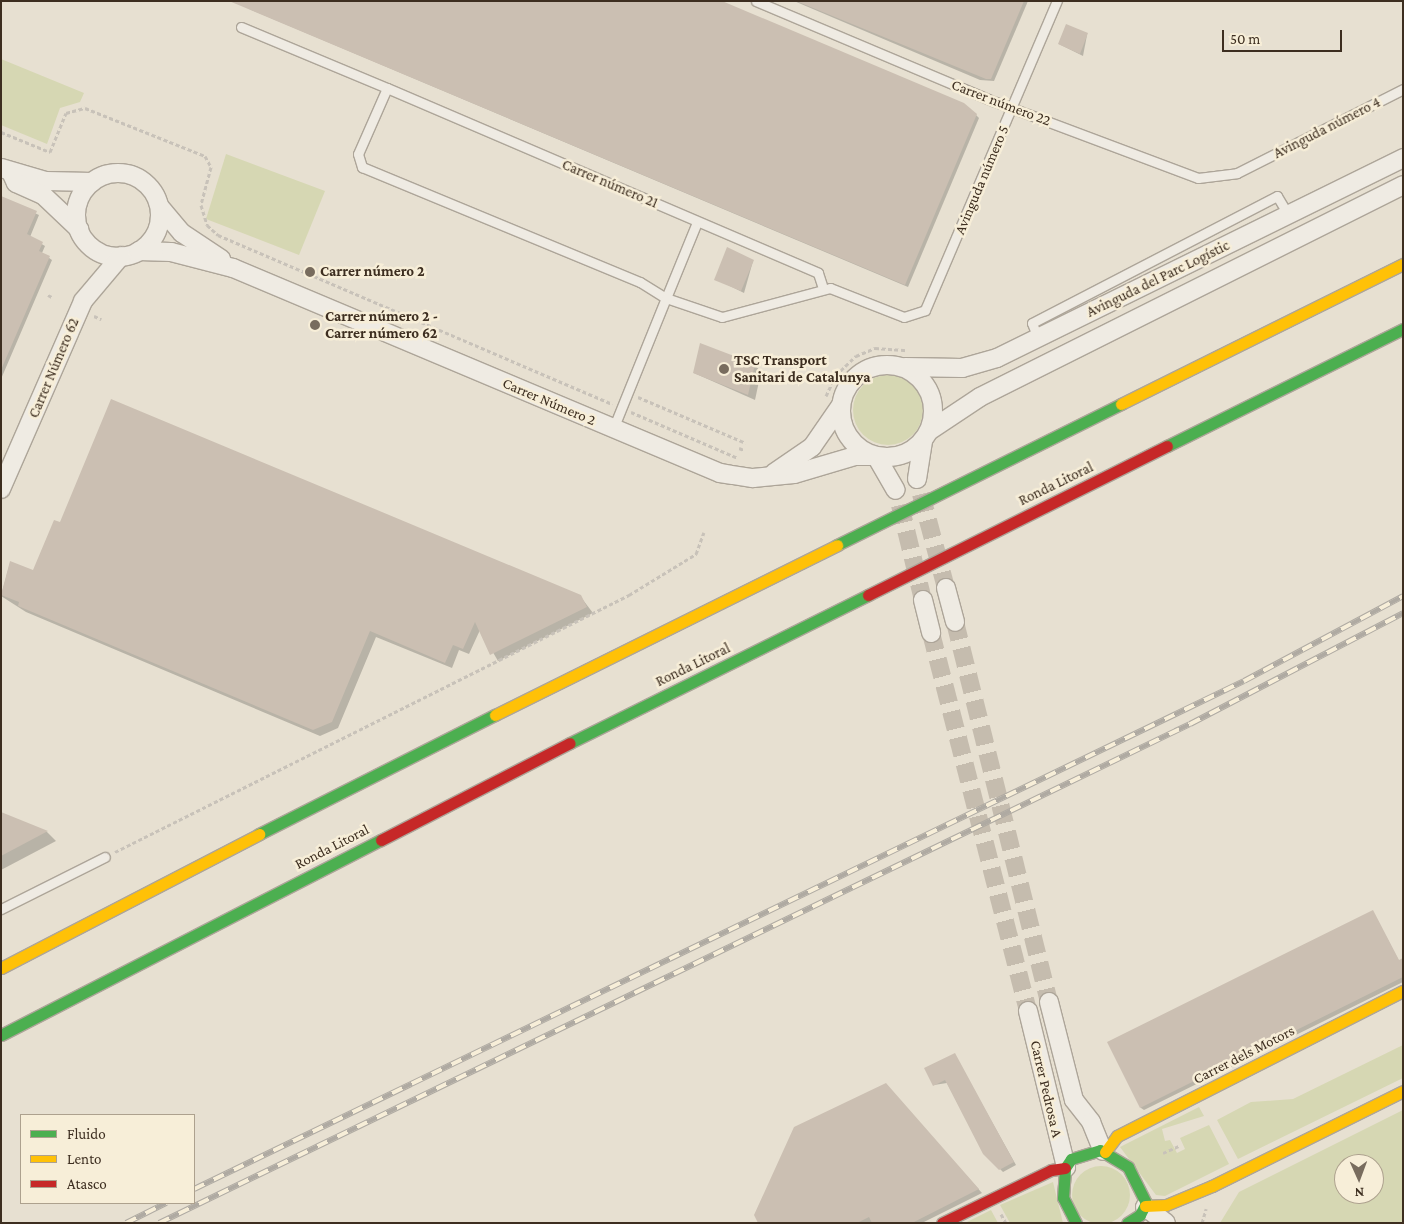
<!DOCTYPE html>
<meta charset="utf-8">
<style>
body{margin:0}
#map{position:relative;width:1404px;height:1224px;overflow:hidden;background:#e7e0d1;font-family:"Crimson Pro",serif}
div>[style]{position:absolute}
[style*='--x']{left:calc(var(--x)*1px);top:calc(var(--y)*1px);width:calc(var(--w)*1px);rotate:calc(var(--a)*1deg)}
.green>*{inset:0;background:#d6d7b3}
.round{border-radius:50%}
.shadow>*{inset:0;background:#0003}
.building>*{inset:0;background:#cbbfb2}
.street-tunnel>*{height:18px;margin-top:-9px;transform-origin:0;background:repeating-linear-gradient(90deg,#c5bcae 0 18px,transparent 0 27px)}
.path>*{height:3px;margin-top:-1.5px;transform-origin:0;background:repeating-linear-gradient(90deg,#c8c2b9 0 4px,transparent 0 6.5px)}
.roads{filter:drop-shadow(1px 0 #ada599) drop-shadow(-1px 0 #ada599) drop-shadow(0 1px #ada599) drop-shadow(0 -1px #ada599)}
.lane>*{height:9px;margin:-4.5px;padding:0 4.5px;transform-origin:4.5px;border-radius:4.5px;background:#efebe3}
.street>*{height:18px;margin:-9px;padding:0 9px;transform-origin:9px;border-radius:9px;background:#efebe3}
.street>.ring{margin:-9px;padding:0;box-sizing:content-box;background:none;border:18px solid #efebe3;border-radius:50%}
.fast>*{height:11px;margin:-5.5px;padding:0 5.5px;transform-origin:5.5px;border-radius:5.5px;background:#4caf50}
.slow>*{height:11px;margin:-5.5px;padding:0 5.5px;transform-origin:5.5px;border-radius:5.5px;background:#ffc107}
.jam>*{height:11px;margin:-5.5px;padding:0 5.5px;transform-origin:5.5px;border-radius:5.5px;background:#c62828}
.rail>*{height:5.5px;margin-top:-2.75px;transform-origin:0;background:repeating-linear-gradient(90deg,#f7eed8 0 11px,#afaaa2 0 22px);box-sizing:border-box;border-block:1px solid #afaaa2}
.dots>*{width:14px;height:14px;translate:-50% -50%;box-sizing:border-box;border:2px solid #f7eed8;border-radius:50%}
span{translate:-50% -50%;white-space:nowrap;text-align:center;line-height:1.15;-webkit-text-stroke:5px #f7eed8;paint-order:stroke}
.street-label{font-size:15px;color:#3d2e20}
.poi-label{font-size:15px;color:#3d2e20;font-weight:700}
.left{translate:0 -50%;text-align:left}
.frame{position:absolute;inset:0;border:2px solid #3d2e20;pointer-events:none}
.legend{position:absolute;left:20px;top:1114px;width:175px;height:90px;box-sizing:border-box;background:#f7eed8;border:1px solid #ada18e;margin:0;padding:6px 9px;list-style:none;font-size:15px;color:#3d2e20}
.legend li{display:flex;align-items:center;gap:10px;height:25px}
.legend b{width:25px;border:1px solid #ada18e}
.north{position:absolute;left:1334px;top:1154px;width:50px;height:50px;box-sizing:border-box;background:#f7eed8;border:1px solid #ada18e;border-radius:50%;rotate:178deg;font-size:14px;font-weight:700;line-height:20px;text-align:center;color:#3d2e20}
.north::after{content:'';display:block;margin:auto;width:18px;height:22px;background:#786c5e;clip-path:polygon(50% 0,100% 100%,50% 72%,0 100%)}
.scale{position:absolute;left:1222px;top:30px;width:120px;height:22px;box-sizing:border-box;border:2px solid #3d2e20;border-top:0;padding-left:6px;font-size:15px;line-height:18px;white-space:nowrap;color:#3d2e20;-webkit-text-stroke:4px #f7eed8;paint-order:stroke}
</style>
<div id="map">
<div class="green">
<i style="clip-path:polygon(1px 59px,84px 93px,80px 102px,60px 108px,47px 144px,1px 125px)"></i>
<i style="clip-path:polygon(226px 154px,325px 191px,299px 255px,206px 219px)"></i>
<i class="round" style="left:853px;top:375px;width:70px;height:70px"></i>
<i style="clip-path:polygon(1403px 1045px,1403px 1078px,1238px 1159px,1217px 1120px,1251px 1102px,1293px 1099px)"></i>
<i style="clip-path:polygon(1199px 1107px,1204px 1116px,1162px 1129px,1165px 1141px,1170px 1140px,1177px 1153px,1185px 1149px,1180px 1138px,1209px 1125px,1229px 1164px,1165px 1196px,1156px 1195px,1120px 1147px)"></i>
<i style="clip-path:polygon(evenodd,1403px 1110px,1403px 1223px,1220px 1223px,1239px 1192px,1403px 1110px,1344px 1164px,1374px 1164px,1374px 1194px,1344px 1194px,1344px 1164px)"></i>
<i class="round" style="left:1072px;top:1166px;width:58px;height:58px"></i>
<i style="clip-path:polygon(1053px 1182px,1063px 1223px,1010px 1223px,1000px 1205px)"></i>
<i style="clip-path:polygon(991px 1210px,998px 1223px,965px 1223px)"></i>
</div>
<div class="shadow">
<i style="clip-path:polygon(794px 1px,1028px 1px,994px 81px,980px 80px)"></i>
<i style="clip-path:polygon(249px 9px,976px 115px,979px 118px,908px 287px)"></i>
<i style="clip-path:polygon(1087px 35px,1083px 56px,1059px 44px)"></i>
<i style="clip-path:polygon(1px 198px,39px 215px,30px 237px,45px 246px,42px 253px,52px 260px,1px 379px)"></i>
<i style="clip-path:polygon(753px 261px,744px 293px,716px 279px)"></i>
<i style="clip-path:polygon(755px 365px,761px 372px,755px 400px,694px 373px)"></i>
<i style="clip-path:polygon(10px 563px,33px 572px,580px 596px,593px 613px,498px 661px,480px 630px,469px 654px,459px 650px,452px 668px,376px 637px,338px 728px,320px 736px,26px 612px,1px 596px)"></i>
<i style="clip-path:polygon(1px 814px,47px 832px,56px 841px,1px 870px)"></i>
<i style="clip-path:polygon(1373px 912px,1399px 961px,1403px 960px,1403px 982px,1144px 1110px,1141px 1108px,1109px 1043px)"></i>
<i style="clip-path:polygon(954px 1054px,1016px 1165px,1003px 1172px,984px 1153px,947px 1083px,934px 1085px)"></i>
<i style="clip-path:polygon(889px 1089px,982px 1193px,922px 1223px,760px 1223px)"></i>
</div>
<div class="building">
<i style="clip-path:polygon(229px 1px,722px 1px,964px 103px,977px 114px,905px 285px)"></i>
<i style="clip-path:polygon(796px 1px,1024px 1px,991px 79px,986px 79px)"></i>
<i style="clip-path:polygon(1066px 24px,1088px 33px,1080px 54px,1058px 44px)"></i>
<i style="clip-path:polygon(1px 196px,37px 211px,27px 234px,43px 242px,39px 251px,50px 256px,1px 370px)"></i>
<i style="clip-path:polygon(727px 247px,754px 260px,741px 291px,714px 280px)"></i>
<i style="clip-path:polygon(700px 343px,755px 364px,748px 395px,693px 373px)"></i>
<i style="clip-path:polygon(111px 399px,581px 595px,587px 607px,490px 655px,475px 622px,463px 649px,453px 645px,445px 663px,370px 631px,332px 722px,313px 730px,18px 606px,19px 602px,1px 595px,10px 561px,33px 570px,54px 520px,60px 522px)"></i>
<i style="clip-path:polygon(1px 812px,48px 831px,1px 856px)"></i>
<i style="clip-path:polygon(1373px 910px,1399px 960px,1403px 958px,1403px 977px,1140px 1108px,1107px 1042px)"></i>
<i style="clip-path:polygon(955px 1053px,1014px 1162px,999px 1170px,983px 1154px,945px 1080px,933px 1086px,924px 1068px)"></i>
<i style="clip-path:polygon(886px 1083px,979px 1189px,912px 1223px,872px 1223px,869px 1217px,857px 1223px,758px 1223px,754px 1215px,794px 1127px)"></i>
</div>
<div class="street-tunnel">
<i style="--x:921;--y:494;--w:97;--a:75.1"></i>
<i style="--x:900;--y:505;--w:98;--a:76.4"></i>
<i style="--x:955;--y:622;--w:391;--a:76.1"></i>
<i style="--x:931;--y:633;--w:390;--a:75.6"></i>
</div>
<div class="path">
<i style="--x:1;--y:132;--w:53;--a:22.2"></i>
<i style="--x:50;--y:152;--w:42;--a:-67.7"></i>
<i style="--x:66;--y:113;--w:20;--a:-15"></i>
<i style="--x:85;--y:108;--w:129;--a:21.8"></i>
<i style="--x:205;--y:156;--w:13;--a:61"></i>
<i style="--x:211;--y:167;--w:39;--a:105"></i>
<i style="--x:201;--y:205;--w:21;--a:73"></i>
<i style="--x:207;--y:225;--w:15;--a:42"></i>
<i style="--x:218;--y:235;--w:429;--a:23.2"></i>
<i style="--x:48;--y:295;--w:4;--a:27"></i>
<i style="--x:94;--y:316;--w:8;--a:23"></i>
<i style="--x:826;--y:396;--w:23;--a:-65"></i>
<i style="--x:836;--y:375;--w:28;--a:-44"></i>
<i style="--x:856;--y:356;--w:21;--a:-23"></i>
<i style="--x:875;--y:348;--w:32;--a:4"></i>
<i style="--x:638;--y:397;--w:117;--a:23.1"></i>
<i style="--x:631;--y:412;--w:116;--a:23.3"></i>
<i style="--x:739;--y:448;--w:5;--a:22"></i>
<i style="--x:115;--y:852;--w:575;--a:-26.57"></i>
<i style="--x:629;--y:595;--w:79;--a:-31.5"></i>
<i style="--x:696;--y:554;--w:23;--a:-70"></i>
<i style="--x:1163;--y:1153;--w:17;--a:-24"></i>
<i style="--x:1001;--y:1214;--w:10;--a:61"></i>
<i style="--x:1202;--y:1223;--w:15;--a:-74"></i>
</div>
<div class="roads">
<div class="lane">
<i style="--x:756;--y:1;--w:257;--a:22.9"></i>
<i style="--x:993;--y:101;--w:219;--a:20.6"></i>
<i style="--x:1198;--y:178;--w:39;--a:-7"></i>
<i style="--x:1237;--y:173;--w:186;--a:-26.8"></i>
<i style="--x:241;--y:27;--w:158;--a:22.7"></i>
<i style="--x:387;--y:88;--w:72;--a:113.7"></i>
<i style="--x:358;--y:154;--w:14;--a:73"></i>
<i style="--x:362;--y:167;--w:301;--a:22.5"></i>
<i style="--x:640;--y:282;--w:31;--a:32"></i>
<i style="--x:666;--y:298;--w:82;--a:-67.8"></i>
<i style="--x:387;--y:88;--w:469;--a:23.2"></i>
<i style="--x:818;--y:273;--w:16;--a:72"></i>
<i style="--x:1038;--y:338;--w:16;--a:-112"></i>
<i style="--x:1032;--y:323;--w:276;--a:-27.4"></i>
<i style="--x:1277;--y:196;--w:23;--a:59"></i>
<i style="--x:613;--y:429;--w:141;--a:-68"></i>
<i style="--x:666;--y:298;--w:59;--a:18.7"></i>
<i style="--x:722;--y:317;--w:112;--a:-15"></i>
<i style="--x:830;--y:288;--w:79;--a:21.4"></i>
<i style="--x:904;--y:317;--w:22;--a:-18"></i>
<i style="--x:925;--y:310;--w:336;--a:-66.9"></i>
<i style="--x:1;--y:909;--w:116;--a:-26.6"></i>
</div>
<div class="street">
<i style="--x:1;--y:168;--w:47;--a:16.1"></i>
<i style="--x:46;--y:181;--w:46;--a:1.2"></i>
<i style="--x:11;--y:172;--w:12;--a:66"></i>
<i style="--x:16;--y:183;--w:30;--a:24"></i>
<i style="--x:43;--y:195;--w:50;--a:43.4"></i>
<i class="ring" style="left:76px;top:173px;width:66px;height:66px"></i>
<i style="--x:160;--y:207;--w:34;--a:50"></i>
<i style="--x:182;--y:233;--w:47;--a:33.7"></i>
<i style="--x:139;--y:251;--w:32;--a:2"></i>
<i style="--x:171;--y:252;--w:64;--a:14.5"></i>
<i style="--x:233;--y:268;--w:528;--a:22.83"></i>
<i style="--x:720;--y:473;--w:33;--a:9"></i>
<i style="--x:753;--y:478;--w:41;--a:-5.6"></i>
<i style="--x:794;--y:474;--w:64;--a:-16.4"></i>
<i style="--x:855;--y:456;--w:18;--a:0"></i>
<i class="ring" style="left:841px;top:365px;width:74px;height:74px"></i>
<i style="--x:905;--y:367;--w:57;--a:1"></i>
<i style="--x:962;--y:368;--w:36;--a:-16"></i>
<i style="--x:997;--y:358;--w:453;--a:-26.2"></i>
<i style="--x:929;--y:431;--w:61;--a:-33.7"></i>
<i style="--x:980;--y:397;--w:473;--a:-26.6"></i>
<i style="--x:876;--y:456;--w:39;--a:60"></i>
<i style="--x:774;--y:473;--w:46;--a:-34.4"></i>
<i style="--x:812;--y:447;--w:51;--a:-55.4"></i>
<i style="--x:917;--y:479;--w:39;--a:-81"></i>
<i style="--x:1;--y:489;--w:205;--a:-66.4"></i>
<i style="--x:83;--y:301;--w:59;--a:-49.8"></i>
<i style="--x:946;--y:588;--w:35;--a:75"></i>
<i style="--x:923;--y:600;--w:34;--a:76"></i>
<i style="--x:1049;--y:1002;--w:101;--a:75.7"></i>
<i style="--x:1074;--y:1100;--w:28;--a:52"></i>
<i style="--x:1091;--y:1122;--w:31;--a:68"></i>
<i style="--x:1028;--y:1011;--w:161;--a:76.3"></i>
<i style="--x:1145;--y:1207;--w:26;--a:37"></i>
</div>
<div class="fast">
<i style="--x:1167;--y:446;--w:263;--a:-26.4"></i>
<i style="--x:837;--y:545;--w:317;--a:-26.4"></i>
<i style="--x:570;--y:743;--w:333;--a:-26.4"></i>
<i style="--x:259;--y:834;--w:264;--a:-26.8"></i>
<i style="--x:1;--y:1035;--w:427;--a:-27.2"></i>
<i style="--x:1076;--y:1223;--w:28;--a:-117"></i>
<i style="--x:1063;--y:1198;--w:30;--a:-86"></i>
<i style="--x:1065;--y:1168;--w:11;--a:-56"></i>
<i style="--x:1071;--y:1159;--w:30;--a:-17"></i>
<i style="--x:1100;--y:1150;--w:33;--a:31"></i>
<i style="--x:1128;--y:1167;--w:40;--a:63.4"></i>
<i style="--x:1146;--y:1203;--w:13;--a:117"></i>
<i style="--x:1140;--y:1215;--w:15;--a:148"></i>
</div>
<div class="slow">
<i style="--x:1121;--y:404;--w:315;--a:-26.4"></i>
<i style="--x:495;--y:715;--w:382;--a:-26.4"></i>
<i style="--x:1;--y:968;--w:291;--a:-27.4"></i>
<i style="--x:1105;--y:1152;--w:20;--a:-53"></i>
<i style="--x:1117;--y:1136;--w:321;--a:-26.9"></i>
<i style="--x:1145;--y:1206;--w:21;--a:-3"></i>
<i style="--x:1166;--y:1205;--w:50;--a:-22.4"></i>
<i style="--x:1212;--y:1186;--w:213;--a:-26.4"></i>
</div>
<div class="jam">
<i style="--x:868;--y:595;--w:334;--a:-26.5"></i>
<i style="--x:381;--y:840;--w:212;--a:-27.2"></i>
<i style="--x:942;--y:1223;--w:121;--a:-25.9"></i>
<i style="--x:1051;--y:1170;--w:14;--a:-8"></i>
</div>
</div>
<div class="rail">
<i style="--x:194;--y:1189;--w:1166;--a:-25.82"></i>
<i style="--x:1244;--y:681;--w:180;--a:-28.1"></i>
<i style="--x:126;--y:1223;--w:45;--a:-26.6"></i>
<i style="--x:159;--y:1223;--w:1145;--a:-25.83"></i>
<i style="--x:1190;--y:724;--w:240;--a:-27.5"></i>
</div>
<div class="dots">
<i style="left:310px;top:272px;background:#786c5e"></i>
<i style="left:315px;top:325px;background:#786c5e"></i>
<i style="left:724px;top:369px;background:#786c5e"></i>
</div>
<div class="street-label">
<span style="left:1001px;top:103px;rotate:21deg">Carrer número 22</span>
<span style="left:1327px;top:128px;rotate:-27deg">Avinguda número 4</span>
<span style="left:982px;top:180px;rotate:-67deg">Avinguda número 5</span>
<span style="left:610px;top:184px;rotate:23deg">Carrer número 21</span>
<span style="left:1158px;top:279px;rotate:-26deg">Avinguda del Parc Logístic</span>
<span style="left:54px;top:368px;rotate:-67deg">Carrer Número 62</span>
<span style="left:549px;top:402px;rotate:23deg">Carrer Número 2</span>
<span style="left:1056px;top:484px;rotate:-26deg">Ronda Litoral</span>
<span style="left:693px;top:665px;rotate:-26deg">Ronda Litoral</span>
<span style="left:332px;top:847px;rotate:-27deg">Ronda Litoral</span>
<span style="left:1244px;top:1055px;rotate:-27deg">Carrer dels Motors</span>
<span style="left:1046px;top:1089px;rotate:77deg">Carrer Pedrosa A</span>
</div>
<div class="poi-label">
<span class="left" style="left:320px;top:272px">Carrer número 2</span>
<span class="left" style="left:325px;top:325px">Carrer número 2 -<br>Carrer número 62</span>
<span class="left" style="left:734px;top:369px">TSC Transport<br>Sanitari de Catalunya</span>
</div>
<div class="frame"></div>
<ul class="legend">
<li><b style="height:6px;background:#4caf50"></b>Fluido</li>
<li><b style="height:6px;background:#ffc107"></b>Lento</li>
<li><b style="height:6px;background:#c62828"></b>Atasco</li>
</ul>
<div class="north">N</div>
<div class="scale">50 m</div>
</div>
